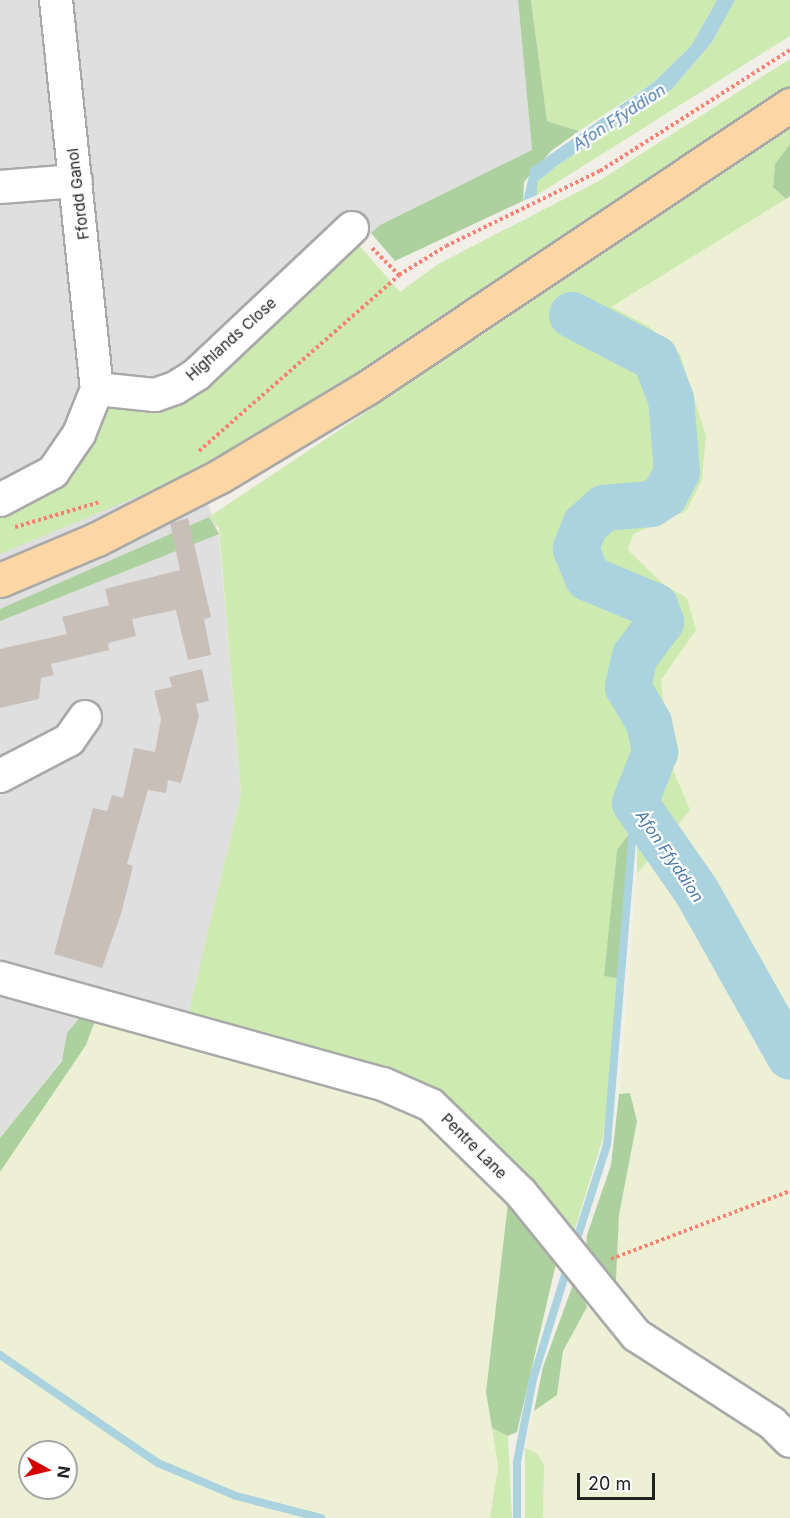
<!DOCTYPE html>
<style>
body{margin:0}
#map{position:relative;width:790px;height:1518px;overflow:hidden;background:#f2efe9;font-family:Inter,sans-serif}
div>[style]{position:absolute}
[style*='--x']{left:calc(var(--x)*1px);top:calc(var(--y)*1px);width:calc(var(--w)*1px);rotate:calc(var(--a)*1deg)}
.residential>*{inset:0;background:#e0dfdf}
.farmland>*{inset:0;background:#eef0d5}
.grass>*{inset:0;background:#cdebb0}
.forest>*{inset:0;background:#add19e}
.water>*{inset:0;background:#aad3df}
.stream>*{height:8px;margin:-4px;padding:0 4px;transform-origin:4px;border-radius:4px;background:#aad3df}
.river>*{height:46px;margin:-23px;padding:0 23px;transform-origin:23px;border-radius:23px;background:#aad3df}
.building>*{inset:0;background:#c7bfb8}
.path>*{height:4px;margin-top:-2px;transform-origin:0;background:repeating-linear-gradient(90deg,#fa8072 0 3px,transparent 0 6px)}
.roads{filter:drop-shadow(2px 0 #a9a9a9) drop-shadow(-2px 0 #a9a9a9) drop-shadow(0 2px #a9a9a9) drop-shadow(0 -2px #a9a9a9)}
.minor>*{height:32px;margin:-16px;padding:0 16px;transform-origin:16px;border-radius:16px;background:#fff}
.major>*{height:33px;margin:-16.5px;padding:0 16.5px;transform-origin:16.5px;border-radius:16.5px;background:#fcd6a4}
span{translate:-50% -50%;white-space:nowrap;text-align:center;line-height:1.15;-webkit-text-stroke:4.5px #fff;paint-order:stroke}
.street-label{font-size:15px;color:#222}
.water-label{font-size:16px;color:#4a7aab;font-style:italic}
.north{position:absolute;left:18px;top:1440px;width:60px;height:60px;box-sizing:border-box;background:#fff;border:2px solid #a7a7a7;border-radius:50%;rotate:98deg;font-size:16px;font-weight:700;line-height:24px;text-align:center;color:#222}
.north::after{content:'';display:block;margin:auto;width:21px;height:27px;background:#d40000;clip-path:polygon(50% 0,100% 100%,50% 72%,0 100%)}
.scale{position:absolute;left:577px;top:1473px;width:78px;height:27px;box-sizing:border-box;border:3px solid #222;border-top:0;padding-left:8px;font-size:18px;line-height:21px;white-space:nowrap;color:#222;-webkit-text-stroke:4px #fff;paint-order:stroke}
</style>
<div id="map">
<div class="residential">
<i style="clip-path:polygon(0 0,518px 0,532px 150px,380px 225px,206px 386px,196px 472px,219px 534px,241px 794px,188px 1015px,113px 996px,0 1138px)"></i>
</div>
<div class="farmland">
<i style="clip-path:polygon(790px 196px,790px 1518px,543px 1518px,544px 1465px,525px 1448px,534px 1411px,557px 1395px,563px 1351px,587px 1307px,643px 1343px,614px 1312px,619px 1215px,637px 1121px,630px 1093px,619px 1094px,637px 874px,690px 810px,671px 765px,661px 680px,695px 629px,687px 598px,663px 584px,627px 550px,632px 534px,686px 511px,706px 436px,680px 354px,611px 307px)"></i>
<i style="clip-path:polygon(evenodd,96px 1018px,378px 1098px,432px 1124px,508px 1203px,486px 1392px,498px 1467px,490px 1518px,0 1518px,0 1138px,96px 1018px,30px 1452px,66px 1452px,66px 1488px,30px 1488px,30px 1452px)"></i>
</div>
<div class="grass">
<i style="clip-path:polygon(531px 0,717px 0,691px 46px,654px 82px,579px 131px,547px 121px)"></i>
<i style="clip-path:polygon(735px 0,790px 0,790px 36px,537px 195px,537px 182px,558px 165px,672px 89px,712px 42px)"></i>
<i style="clip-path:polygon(790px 59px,790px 88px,366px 371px,196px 472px,0 554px,0 515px,109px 409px,228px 366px,358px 244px,400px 292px,438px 264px,597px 182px)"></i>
<i style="clip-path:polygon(790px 129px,790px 144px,775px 165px,773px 186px,786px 199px,611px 307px,648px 326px,680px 354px,706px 436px,702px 480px,686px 511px,633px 534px,628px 550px,663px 584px,687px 598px,696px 630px,661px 680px,671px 765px,690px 810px,667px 838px,645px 808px,662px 751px,657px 724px,637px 683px,664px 624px,662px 615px,654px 602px,590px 568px,581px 550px,587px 532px,611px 510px,659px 507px,672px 494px,681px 472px,679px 444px,685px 437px,679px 398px,656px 351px,593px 307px,565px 319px,646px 359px,659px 376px,667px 403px,669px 451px,659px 493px,598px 505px,577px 525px,569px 550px,584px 580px,652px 610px,657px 620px,629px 658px,627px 700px,644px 732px,648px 751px,632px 804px,629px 834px,617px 850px,605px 976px,620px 979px,603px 1138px,574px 1232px,566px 1238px,518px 1166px,355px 1061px,188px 1015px,241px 794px,219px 528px,209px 517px)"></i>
<i style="clip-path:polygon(637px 819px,659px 846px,637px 874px)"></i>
<i style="clip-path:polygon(492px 1428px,508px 1436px,512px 1518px,490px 1518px,498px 1467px)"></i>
<i style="clip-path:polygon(525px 1448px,537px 1454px,544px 1465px,543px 1518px,525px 1518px)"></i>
</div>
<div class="forest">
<i style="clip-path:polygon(518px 0,531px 0,547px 121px,579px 131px,551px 151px,524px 182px,523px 201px,395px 261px,371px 233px,380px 225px,532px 150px)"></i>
<i style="clip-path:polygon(790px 144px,790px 196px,786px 199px,773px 187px,775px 164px)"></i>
<i style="clip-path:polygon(209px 517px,219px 534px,0 621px,0 609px)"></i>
<i style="clip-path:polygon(629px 834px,627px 865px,620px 979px,604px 976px,617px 850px)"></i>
<i style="clip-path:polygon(83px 1014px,96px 1018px,86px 1045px,0 1172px,0 1138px,62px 1061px,67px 1033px)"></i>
<i style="clip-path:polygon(630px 1093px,637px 1121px,619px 1215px,615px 1301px,585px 1259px,587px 1235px,611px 1165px,619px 1094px)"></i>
<i style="clip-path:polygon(508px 1203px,557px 1259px,517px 1432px,508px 1436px,492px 1428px,486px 1392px)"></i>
<i style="clip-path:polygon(576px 1276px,587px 1307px,563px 1351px,557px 1395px,534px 1411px,543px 1367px)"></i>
</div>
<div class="water">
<i style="clip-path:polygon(717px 0,735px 0,712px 42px,672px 89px,558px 165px,537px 182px,537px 195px,523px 201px,531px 168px,654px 82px,691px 46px)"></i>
</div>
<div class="stream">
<i style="--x:575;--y:1245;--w:105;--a:-72.3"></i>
<i style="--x:607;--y:1145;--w:343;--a:-85.3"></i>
<i style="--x:0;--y:1355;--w:191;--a:34.4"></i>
<i style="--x:158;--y:1463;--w:85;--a:22.9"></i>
<i style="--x:236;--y:1496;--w:88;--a:14.5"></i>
<i style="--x:517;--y:1518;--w:56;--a:-90"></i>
<i style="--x:517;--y:1462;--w:85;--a:-79.1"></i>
<i style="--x:533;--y:1379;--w:119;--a:-72.9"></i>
</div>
<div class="river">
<i style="--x:572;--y:315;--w:93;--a:27.4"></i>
<i style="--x:655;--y:358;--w:44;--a:68.7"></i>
<i style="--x:671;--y:399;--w:73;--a:85.3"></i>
<i style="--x:677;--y:472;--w:26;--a:118"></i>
<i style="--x:665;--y:495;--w:17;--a:147"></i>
<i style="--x:651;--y:504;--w:47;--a:175.1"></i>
<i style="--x:604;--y:508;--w:25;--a:138"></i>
<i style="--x:585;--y:525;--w:26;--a:111"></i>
<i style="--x:576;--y:549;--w:31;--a:68"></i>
<i style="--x:588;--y:578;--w:73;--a:22.7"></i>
<i style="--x:655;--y:606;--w:17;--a:69"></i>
<i style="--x:661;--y:622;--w:43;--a:127.4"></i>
<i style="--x:635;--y:656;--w:32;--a:103"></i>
<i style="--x:628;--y:687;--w:42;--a:59.7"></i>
<i style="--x:649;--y:723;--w:30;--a:78"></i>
<i style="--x:655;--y:752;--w:55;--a:111.4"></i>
<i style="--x:635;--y:803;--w:108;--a:55.1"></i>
<i style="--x:697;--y:892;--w:189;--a:60.6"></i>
</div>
<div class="building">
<i style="clip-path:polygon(188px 518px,211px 617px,204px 619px,211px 655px,188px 660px,176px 610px,132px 619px,136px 636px,108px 643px,109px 650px,51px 664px,54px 675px,41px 678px,39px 699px,0 708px,0 649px,67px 634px,62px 617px,109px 605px,105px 589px,180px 570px,170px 523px)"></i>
<i style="clip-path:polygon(202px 669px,209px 701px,196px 704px,199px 716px,181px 783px,168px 780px,166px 793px,148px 790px,127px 864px,133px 866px,121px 914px,102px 968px,54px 954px,93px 808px,107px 811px,112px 795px,123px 798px,134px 748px,155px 752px,161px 719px,154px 691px,172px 687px,169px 677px)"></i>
</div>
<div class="path">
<i style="--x:372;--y:248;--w:38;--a:45"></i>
<i style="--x:199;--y:451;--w:266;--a:-41.3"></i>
<i style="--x:399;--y:275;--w:55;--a:-31.7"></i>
<i style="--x:446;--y:246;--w:171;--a:-26"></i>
<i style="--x:600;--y:171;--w:225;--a:-32.5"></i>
<i style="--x:15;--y:527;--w:89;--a:-16.4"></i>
<i style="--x:611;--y:1259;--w:191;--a:-20.8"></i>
</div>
<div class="roads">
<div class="minor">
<i style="--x:56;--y:0;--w:391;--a:84"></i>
<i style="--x:0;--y:187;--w:76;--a:-4.5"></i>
<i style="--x:0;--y:500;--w:60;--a:-27.8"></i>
<i style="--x:53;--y:472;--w:46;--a:-55.6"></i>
<i style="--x:79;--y:434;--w:48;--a:-68.2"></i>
<i style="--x:97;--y:389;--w:58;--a:5.9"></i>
<i style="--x:155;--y:395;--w:21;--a:-19"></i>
<i style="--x:175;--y:388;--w:26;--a:-32"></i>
<i style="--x:197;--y:374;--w:213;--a:-43.3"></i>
<i style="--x:0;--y:776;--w:78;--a:-27.6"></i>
<i style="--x:69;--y:740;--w:28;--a:-55"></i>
<i style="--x:0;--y:978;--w:397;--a:15.5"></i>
<i style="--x:383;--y:1084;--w:52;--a:23.6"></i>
<i style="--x:431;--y:1105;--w:126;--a:44.4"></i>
<i style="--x:521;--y:1193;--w:183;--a:51"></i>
<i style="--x:636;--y:1335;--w:162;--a:32.9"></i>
<i style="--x:772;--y:1423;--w:25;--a:45"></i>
</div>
<div class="major">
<i style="--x:0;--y:580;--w:105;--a:-22.9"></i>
<i style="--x:97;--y:539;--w:138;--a:-27.1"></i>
<i style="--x:220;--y:476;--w:173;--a:-31"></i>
<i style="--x:368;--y:387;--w:508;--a:-33.75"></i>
</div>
</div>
<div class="street-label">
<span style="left:78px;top:194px;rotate:-97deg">Ffordd Ganol</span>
<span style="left:231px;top:339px;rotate:-42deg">Highlands Close</span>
<span style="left:474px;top:1146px;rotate:45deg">Pentre Lane</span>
</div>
<div class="water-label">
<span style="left:619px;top:117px;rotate:-33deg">Afon Ffyddion</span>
<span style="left:670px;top:856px;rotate:56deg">Afon Ffyddion</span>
</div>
<div class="north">N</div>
<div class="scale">20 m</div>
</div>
